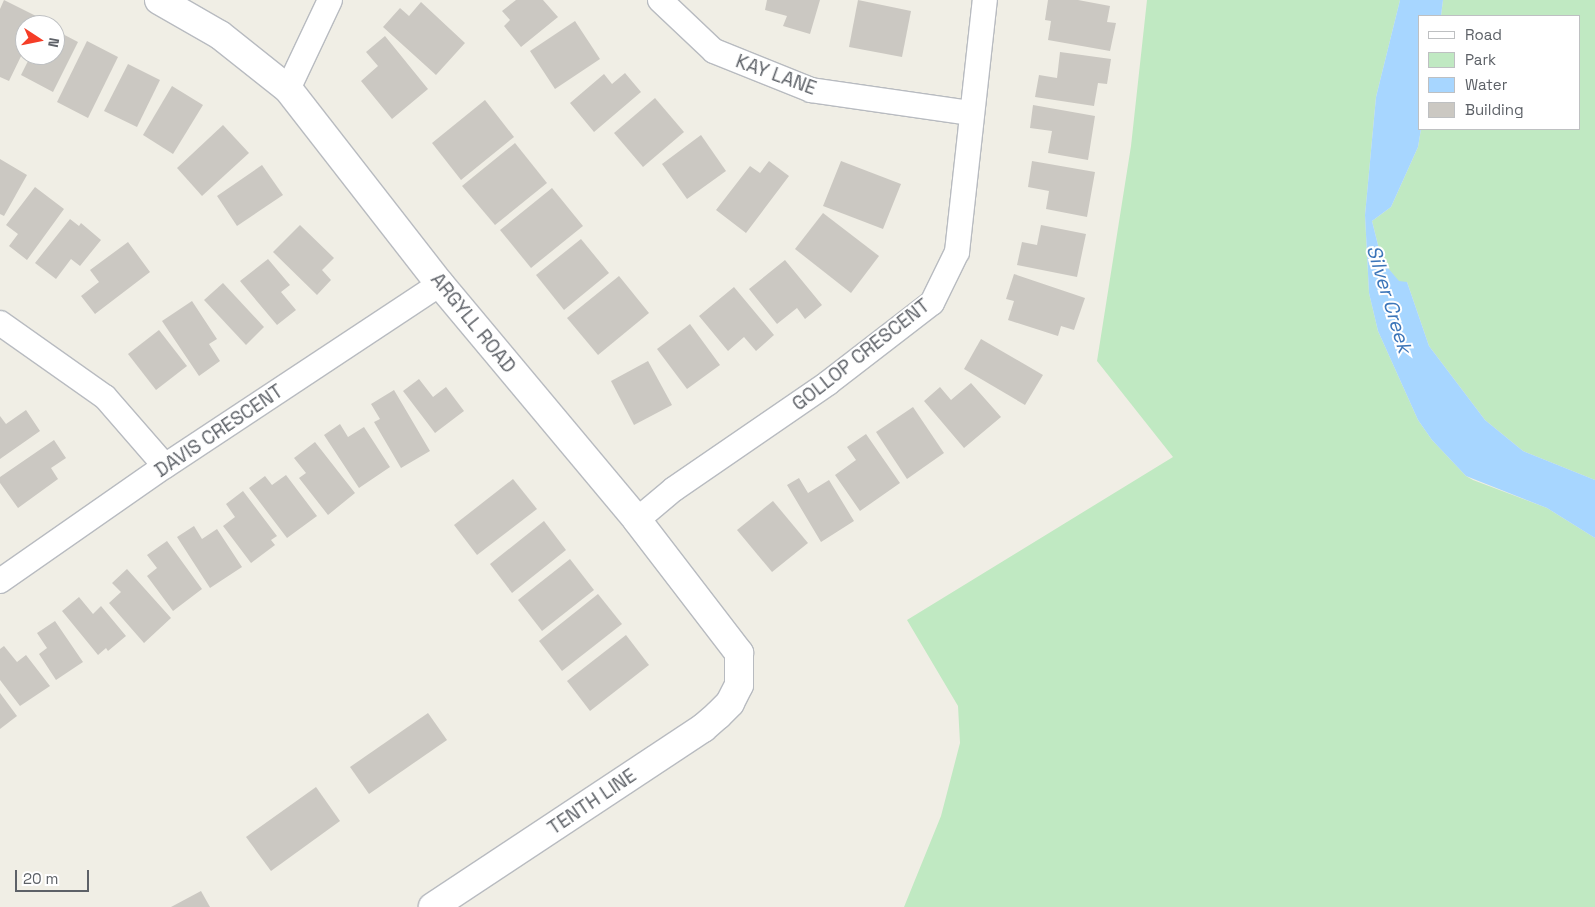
<!DOCTYPE html>
<style>
body{margin:0}
#map{position:relative;width:1595px;height:907px;overflow:hidden;background:#f0eee5;font-family:"Space Grotesk",sans-serif}
div>[style]{position:absolute}
[style*='--x']{left:calc(var(--x)*1px);top:calc(var(--y)*1px);width:calc(var(--w)*1px);rotate:calc(var(--a)*1deg)}
.green>*{inset:0;background:#c0e9c2}
.water>*{inset:0;background:#a7d6ff}
.building>*{inset:0;background:#cbc8c2}
.roads{filter:drop-shadow(1px 0 #b8bbc0) drop-shadow(-1px 0 #b8bbc0) drop-shadow(0 1px #b8bbc0) drop-shadow(0 -1px #b8bbc0)}
.street>*{height:24px;margin:-12px;padding:0 12px;transform-origin:12px;border-radius:12px;background:#fff}
.secondary>*{height:28px;margin:-14px;padding:0 14px;transform-origin:14px;border-radius:14px;background:#fff}
span{translate:-50% -50%;white-space:nowrap;text-align:center;line-height:1.15;-webkit-text-stroke:4px #fff;paint-order:stroke}
.street-label{font-size:19px;color:#5d6167}
.water-label{font-size:20px;color:#3b75b9;font-style:italic}
.legend{position:absolute;left:1418px;top:15px;width:162px;height:115px;box-sizing:border-box;background:#fff;border:1px solid #bec0c2;margin:0;padding:6px 9px;list-style:none;font-size:15px;color:#5d6167}
.legend li{display:flex;align-items:center;gap:10px;height:25px}
.legend b{width:25px;border:1px solid #bec0c2}
.north{position:absolute;left:15px;top:15px;width:50px;height:50px;box-sizing:border-box;background:#fff;border:1px solid #bec0c2;border-radius:50%;rotate:101deg;font-size:14px;font-weight:700;line-height:20px;text-align:center;color:#5d6167}
.north::after{content:'';display:block;margin:auto;width:18px;height:22px;background:#f53d27;clip-path:polygon(50% 0,100% 100%,50% 72%,0 100%)}
.scale{position:absolute;left:15px;top:870px;width:74px;height:22px;box-sizing:border-box;border:2px solid #5d6167;border-top:0;padding-left:6px;font-size:15px;line-height:18px;white-space:nowrap;color:#5d6167;-webkit-text-stroke:4px #fff;paint-order:stroke}
</style>
<div id="map">
<div class="green">
<i style="clip-path:polygon(1147px 0,1400px 0,1376px 97px,1365px 215px,1369px 293px,1378px 331px,1418px 420px,1432px 440px,1466px 476px,1473px 480px,1547px 508px,1595px 538px,1595px 907px,904px 907px,941px 816px,960px 743px,958px 706px,907px 620px,1173px 457px,1097px 361px,1131px 146px)"></i>
<i style="clip-path:polygon(1443px 0,1595px 0,1595px 480px,1523px 451px,1485px 420px,1429px 346px,1407px 282px,1399px 282px,1382px 261px,1372px 221px,1391px 207px,1418px 147px,1421px 129px,1579px 129px,1579px 16px,1441px 16px)"></i>
</div>
<div class="water">
<i style="clip-path:polygon(1400px 0,1443px 0,1441px 16px,1419px 16px,1419px 129px,1421px 129px,1418px 147px,1391px 207px,1372px 221px,1382px 261px,1399px 281px,1407px 282px,1429px 346px,1485px 420px,1523px 451px,1595px 480px,1595px 538px,1547px 508px,1466px 476px,1432px 440px,1418px 420px,1378px 331px,1369px 293px,1365px 215px,1376px 97px)"></i>
</div>
<div class="building">
<i style="clip-path:polygon(4px 0,40px 18px,36px 25px,25px 25px,25px 48px,9px 81px,0 77px,0 9px)"></i>
<i style="clip-path:polygon(516px 0,543px 0,558px 17px,521px 47px,504px 26px,510px 20px,502px 11px)"></i>
<i style="clip-path:polygon(767px 0,820px 0,810px 34px,783px 26px,787px 16px,765px 10px)"></i>
<i style="clip-path:polygon(858px 0,911px 11px,902px 57px,849px 47px)"></i>
<i style="clip-path:polygon(1048px 0,1078px 0,1110px 6px,1107px 22px,1116px 23px,1110px 51px,1048px 40px,1051px 21px,1045px 20px)"></i>
<i style="clip-path:polygon(421px 2px,465px 43px,436px 75px,383px 27px,400px 8px,409px 16px)"></i>
<i style="clip-path:polygon(575px 21px,600px 59px,555px 89px,530px 51px)"></i>
<i style="clip-path:polygon(55px 30px,78px 42px,53px 92px,21px 75px,31px 55px,55px 55px)"></i>
<i style="clip-path:polygon(385px 36px,428px 89px,392px 119px,361px 81px,378px 66px,366px 52px)"></i>
<i style="clip-path:polygon(87px 41px,118px 57px,88px 118px,57px 102px)"></i>
<i style="clip-path:polygon(1060px 52px,1111px 59px,1107px 84px,1098px 83px,1094px 106px,1035px 97px,1039px 75px,1057px 78px)"></i>
<i style="clip-path:polygon(128px 64px,160px 80px,137px 127px,104px 111px)"></i>
<i style="clip-path:polygon(625px 73px,641px 92px,594px 132px,570px 103px,604px 74px,612px 84px)"></i>
<i style="clip-path:polygon(172px 86px,203px 105px,173px 154px,143px 135px)"></i>
<i style="clip-path:polygon(655px 98px,684px 132px,643px 167px,614px 133px)"></i>
<i style="clip-path:polygon(485px 100px,514px 137px,461px 180px,432px 143px)"></i>
<i style="clip-path:polygon(1033px 105px,1095px 116px,1088px 160px,1048px 153px,1052px 131px,1030px 128px)"></i>
<i style="clip-path:polygon(223px 125px,249px 153px,202px 196px,177px 168px)"></i>
<i style="clip-path:polygon(701px 135px,726px 171px,687px 199px,662px 164px)"></i>
<i style="clip-path:polygon(515px 143px,547px 183px,495px 225px,462px 186px)"></i>
<i style="clip-path:polygon(0 159px,27px 175px,4px 216px,0 214px)"></i>
<i style="clip-path:polygon(769px 161px,789px 176px,746px 233px,716px 210px,750px 166px,760px 173px)"></i>
<i style="clip-path:polygon(841px 161px,901px 184px,883px 229px,823px 206px)"></i>
<i style="clip-path:polygon(1032px 161px,1095px 172px,1087px 217px,1046px 209px,1049px 191px,1028px 187px)"></i>
<i style="clip-path:polygon(262px 165px,283px 195px,237px 226px,217px 196px)"></i>
<i style="clip-path:polygon(35px 187px,64px 209px,27px 260px,9px 246px,18px 234px,6px 225px)"></i>
<i style="clip-path:polygon(552px 188px,583px 226px,531px 268px,500px 230px)"></i>
<i style="clip-path:polygon(823px 213px,879px 256px,851px 293px,795px 249px)"></i>
<i style="clip-path:polygon(70px 219px,79px 226px,81px 223px,101px 240px,80px 266px,71px 259px,56px 279px,35px 263px)"></i>
<i style="clip-path:polygon(300px 225px,334px 258px,322px 270px,331px 280px,317px 295px,273px 252px)"></i>
<i style="clip-path:polygon(1041px 225px,1086px 234px,1077px 277px,1017px 265px,1022px 242px,1037px 245px)"></i>
<i style="clip-path:polygon(581px 239px,609px 273px,564px 310px,536px 275px)"></i>
<i style="clip-path:polygon(128px 242px,150px 272px,95px 314px,81px 296px,99px 282px,90px 270px)"></i>
<i style="clip-path:polygon(268px 259px,290px 285px,281px 292px,296px 310px,277px 325px,240px 281px)"></i>
<i style="clip-path:polygon(785px 260px,822px 305px,805px 319px,797px 308px,777px 324px,749px 289px)"></i>
<i style="clip-path:polygon(1014px 274px,1085px 298px,1074px 330px,1061px 326px,1058px 336px,1008px 320px,1014px 301px,1006px 299px)"></i>
<i style="clip-path:polygon(619px 276px,649px 313px,598px 355px,567px 318px)"></i>
<i style="clip-path:polygon(223px 283px,264px 327px,246px 345px,204px 300px)"></i>
<i style="clip-path:polygon(734px 287px,774px 335px,756px 351px,744px 337px,728px 351px,699px 316px)"></i>
<i style="clip-path:polygon(192px 301px,217px 339px,209px 344px,220px 361px,199px 376px,162px 321px)"></i>
<i style="clip-path:polygon(690px 324px,720px 365px,687px 389px,657px 349px)"></i>
<i style="clip-path:polygon(159px 330px,187px 366px,156px 390px,128px 354px)"></i>
<i style="clip-path:polygon(981px 339px,1043px 375px,1025px 405px,964px 369px)"></i>
<i style="clip-path:polygon(648px 361px,672px 405px,634px 425px,611px 381px)"></i>
<i style="clip-path:polygon(419px 379px,433px 397px,446px 387px,464px 411px,435px 433px,403px 391px)"></i>
<i style="clip-path:polygon(971px 383px,1001px 417px,964px 448px,924px 401px,940px 387px,951px 400px)"></i>
<i style="clip-path:polygon(394px 390px,430px 451px,401px 468px,374px 422px,380px 419px,371px 404px)"></i>
<i style="clip-path:polygon(913px 407px,944px 453px,907px 479px,876px 432px)"></i>
<i style="clip-path:polygon(26px 410px,40px 431px,0 459px,0 416px,6px 424px)"></i>
<i style="clip-path:polygon(340px 424px,348px 437px,364px 427px,390px 467px,359px 488px,324px 435px)"></i>
<i style="clip-path:polygon(866px 434px,900px 483px,860px 511px,835px 475px,856px 460px,847px 447px)"></i>
<i style="clip-path:polygon(54px 440px,66px 458px,51px 468px,58px 479px,18px 508px,0 483px,0 477px)"></i>
<i style="clip-path:polygon(315px 442px,355px 493px,328px 515px,299px 478px,306px 473px,294px 458px)"></i>
<i style="clip-path:polygon(286px 475px,317px 516px,287px 538px,249px 488px,265px 476px,272px 485px)"></i>
<i style="clip-path:polygon(799px 478px,808px 493px,829px 480px,854px 521px,821px 542px,787px 485px)"></i>
<i style="clip-path:polygon(513px 479px,537px 509px,477px 555px,454px 525px)"></i>
<i style="clip-path:polygon(243px 491px,277px 536px,271px 540px,275px 545px,251px 563px,223px 526px,235px 517px,226px 504px)"></i>
<i style="clip-path:polygon(773px 501px,808px 543px,772px 572px,737px 530px)"></i>
<i style="clip-path:polygon(544px 521px,566px 550px,512px 593px,490px 564px)"></i>
<i style="clip-path:polygon(194px 526px,202px 539px,217px 529px,242px 567px,210px 588px,177px 537px)"></i>
<i style="clip-path:polygon(167px 541px,202px 589px,173px 611px,147px 576px,157px 568px,147px 555px)"></i>
<i style="clip-path:polygon(570px 559px,594px 590px,542px 631px,518px 600px)"></i>
<i style="clip-path:polygon(127px 569px,171px 618px,144px 643px,109px 603px,121px 592px,112px 583px)"></i>
<i style="clip-path:polygon(598px 594px,622px 624px,562px 671px,539px 641px)"></i>
<i style="clip-path:polygon(79px 597px,93px 614px,101px 606px,126px 636px,108px 651px,106px 648px,98px 655px,62px 611px)"></i>
<i style="clip-path:polygon(55px 621px,83px 662px,56px 680px,39px 654px,47px 648px,37px 633px)"></i>
<i style="clip-path:polygon(626px 635px,649px 665px,590px 711px,567px 681px)"></i>
<i style="clip-path:polygon(4px 646px,17px 662px,26px 655px,50px 686px,20px 706px,0 680px,0 649px)"></i>
<i style="clip-path:polygon(0 693px,17px 716px,0 729px)"></i>
<i style="clip-path:polygon(428px 713px,447px 740px,369px 794px,350px 767px)"></i>
<i style="clip-path:polygon(316px 787px,340px 821px,271px 871px,246px 837px)"></i>
<i style="clip-path:polygon(201px 891px,210px 907px,171px 907px)"></i>
</div>
<div class="roads">
<div class="street">
<i style="--x:660;--y:0;--w:74;--a:43.4"></i>
<i style="--x:714;--y:51;--w:105;--a:21.9"></i>
<i style="--x:811;--y:90;--w:162;--a:8.2"></i>
<i style="--x:288;--y:89;--w:98;--a:-64.7"></i>
<i style="--x:0;--y:323;--w:128;--a:35.2"></i>
<i style="--x:105;--y:397;--w:91;--a:49"></i>
<i style="--x:637;--y:520;--w:48;--a:-40"></i>
<i style="--x:674;--y:489;--w:187;--a:-34.5"></i>
<i style="--x:828;--y:383;--w:131;--a:-37.6"></i>
<i style="--x:932;--y:303;--w:57;--a:-63.9"></i>
<i style="--x:957;--y:252;--w:254;--a:-83.7"></i>
<i style="--x:0;--y:581;--w:201;--a:-34.9"></i>
<i style="--x:165;--y:466;--w:330;--a:-33.5"></i>
</div>
<div class="secondary">
<i style="--x:159;--y:0;--w:70;--a:29.8"></i>
<i style="--x:220;--y:35;--w:87;--a:38.5"></i>
<i style="--x:288;--y:89;--w:247;--a:52.1"></i>
<i style="--x:440;--y:284;--w:307;--a:50.1"></i>
<i style="--x:637;--y:520;--w:168;--a:52.5"></i>
<i style="--x:739;--y:653;--w:32;--a:90"></i>
<i style="--x:739;--y:685;--w:20;--a:117"></i>
<i style="--x:730;--y:703;--w:17;--a:135"></i>
<i style="--x:718;--y:715;--w:20;--a:139"></i>
<i style="--x:703;--y:728;--w:324;--a:146.5"></i>
</div>
</div>
<div class="street-label">
<span style="left:776px;top:75px;rotate:20deg">KAY LANE</span>
<span style="left:473px;top:323px;rotate:51deg">ARGYLL ROAD</span>
<span style="left:861px;top:355px;rotate:-38deg">GOLLOP CRESCENT</span>
<span style="left:219px;top:431px;rotate:-34deg">DAVIS CRESCENT</span>
<span style="left:592px;top:802px;rotate:-34deg">TENTH LINE</span>
</div>
<div class="water-label">
<span style="left:1389px;top:299px;rotate:73deg">Silver Creek</span>
</div>
<ul class="legend">
<li><b style="height:6px;background:#fff"></b>Road</li>
<li><b style="height:14px;background:#c0e9c2"></b>Park</li>
<li><b style="height:14px;background:#a7d6ff"></b>Water</li>
<li><b style="height:14px;background:#cbc8c2"></b>Building</li>
</ul>
<div class="north">N</div>
<div class="scale">20 m</div>
</div>
